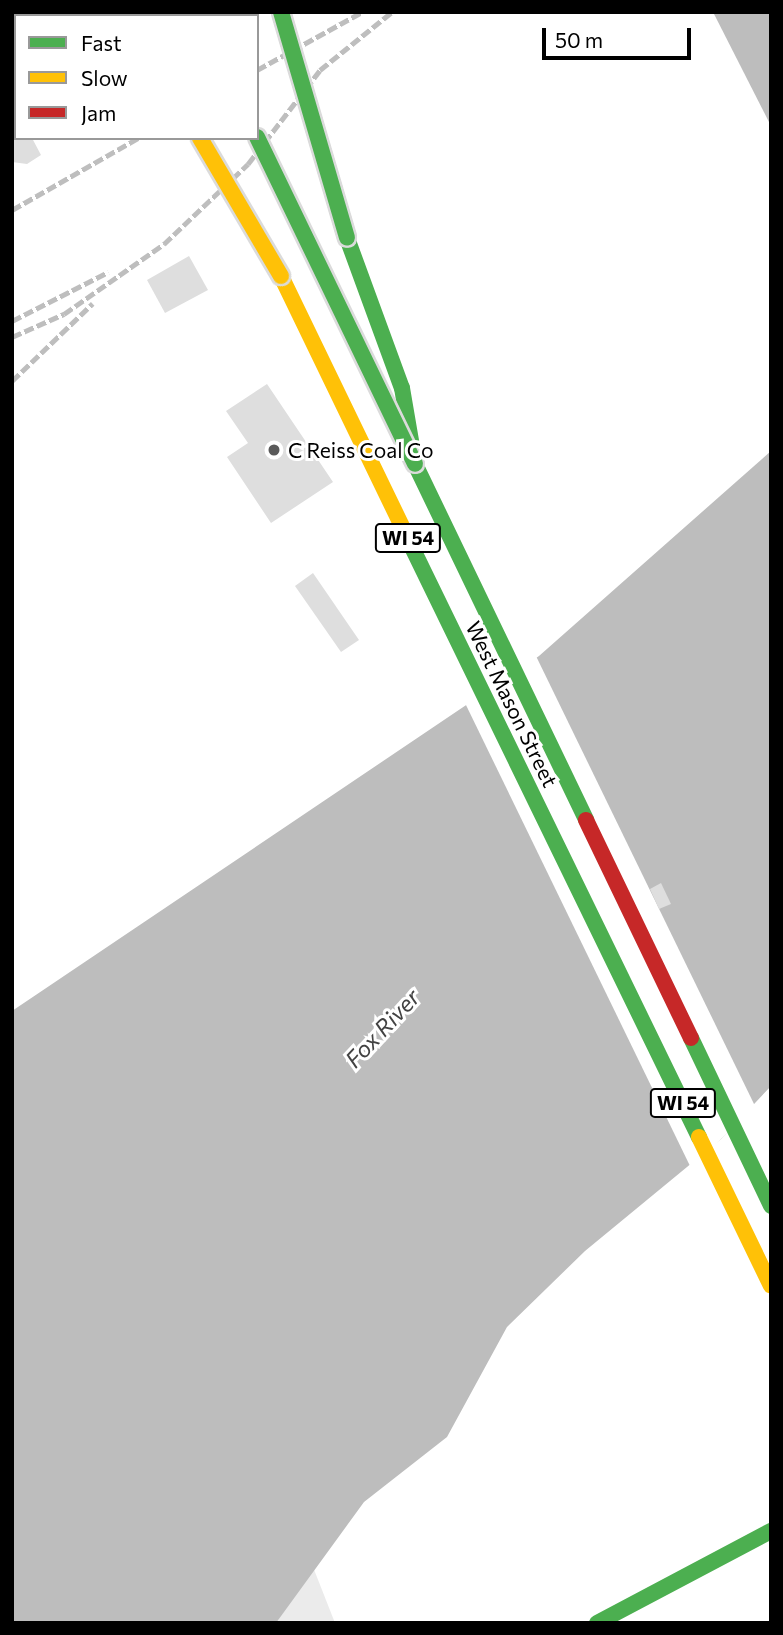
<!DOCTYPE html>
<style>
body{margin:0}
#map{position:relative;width:783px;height:1635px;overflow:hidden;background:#fff;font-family:Commissioner,sans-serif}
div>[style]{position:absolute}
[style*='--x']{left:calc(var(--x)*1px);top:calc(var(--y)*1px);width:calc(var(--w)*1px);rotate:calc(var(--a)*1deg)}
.green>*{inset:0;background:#ebebeb}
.water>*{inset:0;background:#bdbdbd}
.pier>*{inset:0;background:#fff}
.building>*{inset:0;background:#dedede}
.fast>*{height:16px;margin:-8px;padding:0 8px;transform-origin:8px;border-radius:8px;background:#4caf50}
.slow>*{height:16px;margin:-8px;padding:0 8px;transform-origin:8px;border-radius:8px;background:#ffc107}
.jam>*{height:16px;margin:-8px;padding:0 8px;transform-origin:8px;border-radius:8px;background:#c62828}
.rail>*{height:5px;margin-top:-2.5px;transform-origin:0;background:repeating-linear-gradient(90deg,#bebebe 0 10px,transparent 0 13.5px)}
.bridges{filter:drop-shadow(2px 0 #dbdbdb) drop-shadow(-2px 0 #dbdbdb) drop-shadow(0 2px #dbdbdb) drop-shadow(0 -2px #dbdbdb)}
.fast-bridge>*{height:16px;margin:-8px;padding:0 8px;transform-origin:8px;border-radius:8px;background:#4caf50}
.slow-bridge>*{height:16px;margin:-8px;padding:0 8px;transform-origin:8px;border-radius:8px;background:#ffc107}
.dots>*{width:19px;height:19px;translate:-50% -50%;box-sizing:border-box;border:4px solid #fff;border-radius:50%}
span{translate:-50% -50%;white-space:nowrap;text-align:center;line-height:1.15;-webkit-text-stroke:6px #fff;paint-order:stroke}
.shield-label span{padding:2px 5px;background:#fff;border:2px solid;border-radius:5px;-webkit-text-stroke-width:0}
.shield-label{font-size:19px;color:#000;font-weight:700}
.poi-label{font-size:21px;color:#000}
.left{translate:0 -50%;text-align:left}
.street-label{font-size:21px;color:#000}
.water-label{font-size:23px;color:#424242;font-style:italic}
.frame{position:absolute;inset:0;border:14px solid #000;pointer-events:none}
.legend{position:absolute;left:14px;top:14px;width:245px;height:126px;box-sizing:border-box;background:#fff;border:2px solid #999;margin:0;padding:9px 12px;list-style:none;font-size:21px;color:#000}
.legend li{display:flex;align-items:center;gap:14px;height:35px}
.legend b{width:35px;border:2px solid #999}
.scale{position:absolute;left:542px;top:28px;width:149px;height:32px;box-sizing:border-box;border:4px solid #000;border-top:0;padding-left:9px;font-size:21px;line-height:24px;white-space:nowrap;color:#000;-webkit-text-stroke:5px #fff;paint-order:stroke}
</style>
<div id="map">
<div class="green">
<i style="clip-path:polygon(313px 1567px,335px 1623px,276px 1623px)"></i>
</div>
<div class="water">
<i style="clip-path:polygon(713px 12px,771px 12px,771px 126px)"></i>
<i style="clip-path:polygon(771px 451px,771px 1086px,721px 1139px,585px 1251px,507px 1327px,447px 1437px,364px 1502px,276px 1623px,12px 1623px,12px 1011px,539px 656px)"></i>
</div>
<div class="pier">
<i style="clip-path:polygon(535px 654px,755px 1106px,691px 1168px,465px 703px)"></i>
</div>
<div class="building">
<i style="clip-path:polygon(12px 101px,16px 138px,32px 138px,41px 155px,27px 164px,12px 162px)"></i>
<i style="clip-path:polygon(189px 256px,208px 290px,165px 313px,147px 280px)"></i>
<i style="clip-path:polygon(267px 384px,333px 482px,271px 523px,227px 457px,248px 443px,226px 411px)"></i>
<i style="clip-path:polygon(313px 573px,359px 640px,341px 652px,295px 586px)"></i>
<i style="clip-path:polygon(661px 883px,671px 904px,659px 909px,650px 889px)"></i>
</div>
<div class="fast">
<i style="--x:123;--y:12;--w:4;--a:63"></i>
<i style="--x:160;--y:12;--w:4;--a:76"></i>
<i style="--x:198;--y:12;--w:4;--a:76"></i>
<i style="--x:347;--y:238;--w:160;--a:69.9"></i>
<i style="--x:402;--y:388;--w:77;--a:80.3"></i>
<i style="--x:415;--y:464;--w:395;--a:64.3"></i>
<i style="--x:406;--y:535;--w:670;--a:64.05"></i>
<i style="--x:691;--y:1038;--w:186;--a:64.5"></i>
<i style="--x:597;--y:1623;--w:197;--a:-27.9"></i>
</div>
<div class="slow">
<i style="--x:24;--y:16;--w:7;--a:-34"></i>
<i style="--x:281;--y:276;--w:288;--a:64.2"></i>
<i style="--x:699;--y:1137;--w:165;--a:64.2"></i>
</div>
<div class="jam">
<i style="--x:586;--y:820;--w:242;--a:64.3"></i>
</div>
<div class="rail">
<i style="--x:257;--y:70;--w:120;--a:-28.9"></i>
<i style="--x:12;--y:210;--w:145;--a:-29.7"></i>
<i style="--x:12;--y:321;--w:108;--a:-27"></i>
<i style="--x:12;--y:337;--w:57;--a:-23.9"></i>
<i style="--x:64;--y:314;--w:122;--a:-35"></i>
<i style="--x:164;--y:244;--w:116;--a:-43.6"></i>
<i style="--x:248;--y:164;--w:118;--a:-52.5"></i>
<i style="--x:320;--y:70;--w:92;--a:-38.9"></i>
<i style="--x:12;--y:381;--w:112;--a:-43.9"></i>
</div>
<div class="bridges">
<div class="fast-bridge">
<i style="--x:281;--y:12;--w:235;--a:73.7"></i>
<i style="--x:257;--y:137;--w:363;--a:64.2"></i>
</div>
<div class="slow-bridge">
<i style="--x:200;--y:138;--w:160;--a:59.6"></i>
</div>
</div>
<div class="dots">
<i style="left:274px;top:450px;background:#595959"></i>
</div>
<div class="shield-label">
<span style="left:408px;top:538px">WI 54</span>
<span style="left:683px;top:1103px">WI 54</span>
</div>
<div class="poi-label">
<span class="left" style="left:288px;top:450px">C Reiss Coal Co</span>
</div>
<div class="street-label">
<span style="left:512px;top:704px;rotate:64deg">West Mason Street</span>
</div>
<div class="water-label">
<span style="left:382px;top:1028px;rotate:-47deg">Fox River</span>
</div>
<div class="frame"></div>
<ul class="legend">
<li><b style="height:9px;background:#4caf50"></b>Fast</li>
<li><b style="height:9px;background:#ffc107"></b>Slow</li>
<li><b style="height:9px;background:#c62828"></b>Jam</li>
</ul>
<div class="scale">50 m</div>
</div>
